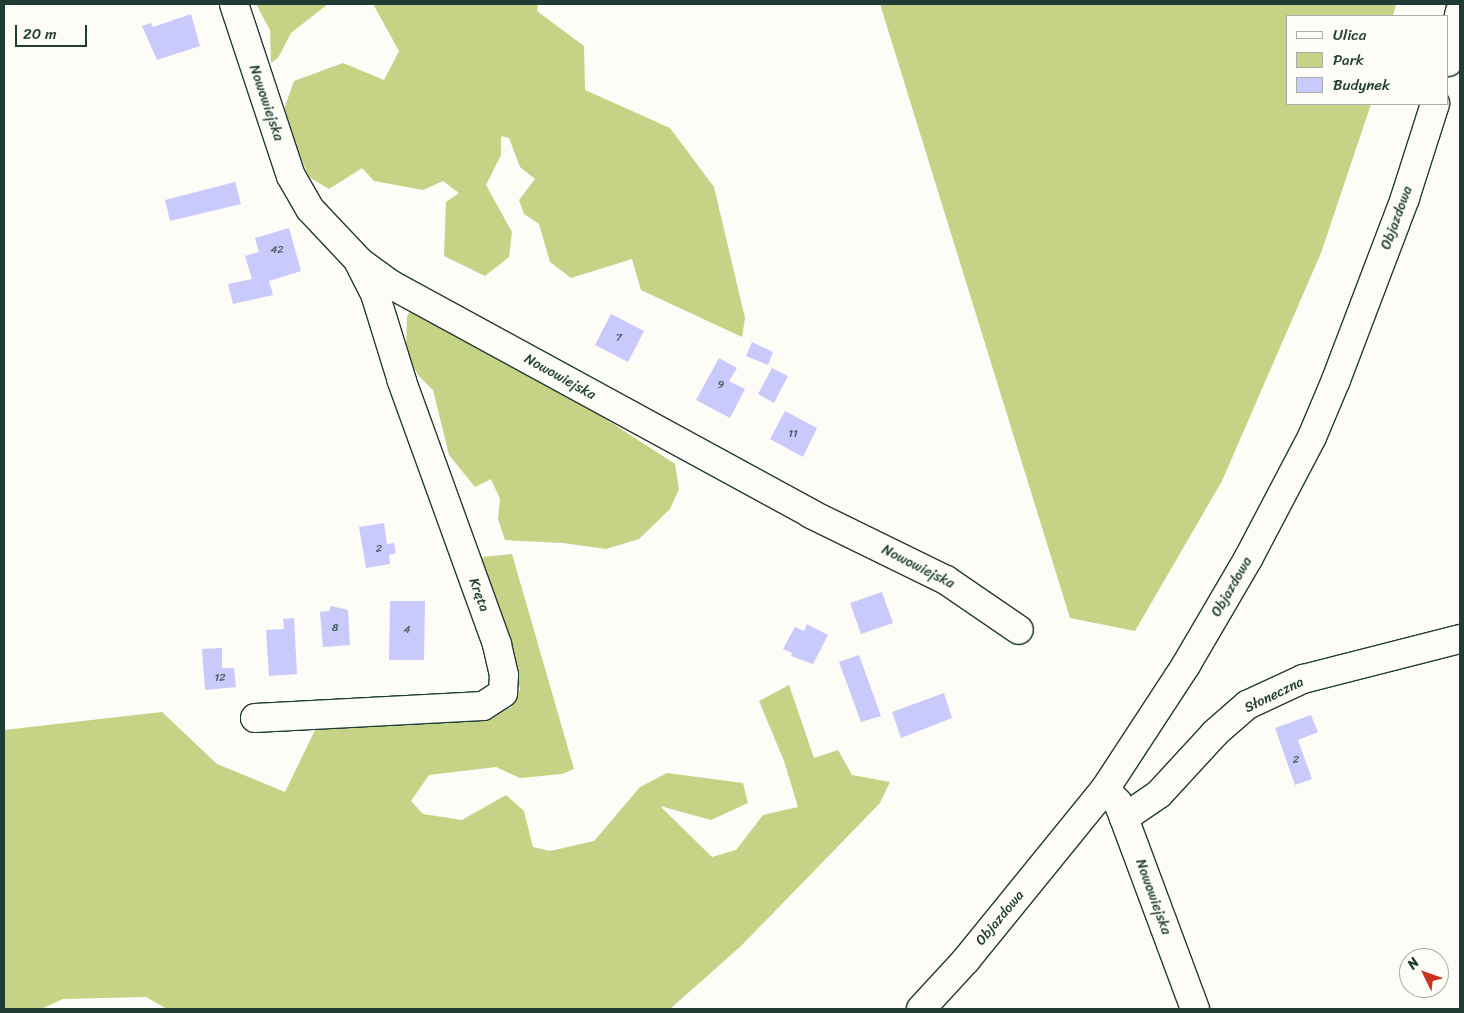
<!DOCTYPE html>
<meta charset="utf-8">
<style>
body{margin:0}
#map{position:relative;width:1464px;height:1013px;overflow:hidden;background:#fdfcf7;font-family:Sriracha,sans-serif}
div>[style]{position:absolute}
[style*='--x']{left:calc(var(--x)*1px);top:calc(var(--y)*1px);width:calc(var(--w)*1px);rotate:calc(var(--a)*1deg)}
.green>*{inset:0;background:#c6d286}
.building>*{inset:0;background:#c9c9fc}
.roads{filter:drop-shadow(1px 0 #1f3d34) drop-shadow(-1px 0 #1f3d34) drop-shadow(0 1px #1f3d34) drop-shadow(0 -1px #1f3d34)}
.minor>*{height:28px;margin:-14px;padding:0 14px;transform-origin:14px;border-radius:14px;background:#fdfcf7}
.tertiary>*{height:28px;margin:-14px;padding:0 14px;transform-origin:14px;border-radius:14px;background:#fdfcf7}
.primary>*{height:28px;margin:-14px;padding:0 14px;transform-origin:14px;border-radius:14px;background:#fdfcf7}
span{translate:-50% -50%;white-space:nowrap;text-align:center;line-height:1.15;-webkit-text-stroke:4.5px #fdfcf7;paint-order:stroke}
.number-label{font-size:11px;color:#4a6066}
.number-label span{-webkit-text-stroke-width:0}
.street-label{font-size:14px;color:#1f3d34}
.frame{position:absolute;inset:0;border:5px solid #1f3d34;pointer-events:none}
.legend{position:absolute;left:1286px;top:15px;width:162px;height:90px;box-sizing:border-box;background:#fdfcf7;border:1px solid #a4b0a9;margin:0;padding:6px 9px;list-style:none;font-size:15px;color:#1f3d34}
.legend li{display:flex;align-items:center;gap:10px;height:25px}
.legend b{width:25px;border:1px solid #a4b0a9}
.north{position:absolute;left:1399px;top:948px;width:50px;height:50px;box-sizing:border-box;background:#fdfcf7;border:1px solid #a4b0a9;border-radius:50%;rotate:312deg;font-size:14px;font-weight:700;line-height:20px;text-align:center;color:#1f3d34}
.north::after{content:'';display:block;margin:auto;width:18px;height:22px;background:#c8321e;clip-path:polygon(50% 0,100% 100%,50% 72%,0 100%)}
.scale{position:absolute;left:15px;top:25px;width:72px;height:22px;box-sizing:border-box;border:2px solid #1f3d34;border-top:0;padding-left:6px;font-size:15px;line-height:18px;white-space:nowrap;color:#1f3d34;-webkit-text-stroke:4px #fdfcf7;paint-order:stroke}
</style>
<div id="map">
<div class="green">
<i style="clip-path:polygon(256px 4px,328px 4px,291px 33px,278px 58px,271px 63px,270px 30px)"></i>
<i style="clip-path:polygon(373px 4px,538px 4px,537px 11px,584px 46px,585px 90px,670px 128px,714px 187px,745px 318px,742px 337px,641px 290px,632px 259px,571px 278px,550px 262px,539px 224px,524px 214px,519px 200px,535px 179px,520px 167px,509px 138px,501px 136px,501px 155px,486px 185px,512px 232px,509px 257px,485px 276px,444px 256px,446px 202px,459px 193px,443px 181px,423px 190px,374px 181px,362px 168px,329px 189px,309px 177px,282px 115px,294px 81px,343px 63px,384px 80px,399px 51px)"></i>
<i style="clip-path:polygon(880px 4px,1396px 4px,1393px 16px,1288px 16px,1288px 104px,1371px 104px,1321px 253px,1222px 481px,1135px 631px,1070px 618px)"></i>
<i style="clip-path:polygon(412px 309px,598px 414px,675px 464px,679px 489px,670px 509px,639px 539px,606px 549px,563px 543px,505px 540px,498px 519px,500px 499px,491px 479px,475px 487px,449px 455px,433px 390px,418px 375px,406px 353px,407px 316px)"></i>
<i style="clip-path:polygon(512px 554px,574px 769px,562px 774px,520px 778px,496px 767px,429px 775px,411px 801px,423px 814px,462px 820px,506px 795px,524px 811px,533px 847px,550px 851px,594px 841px,640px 787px,667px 773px,743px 783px,748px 803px,711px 820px,660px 806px,712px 857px,736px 850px,763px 815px,798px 807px,784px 761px,759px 701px,789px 685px,814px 758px,838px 750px,852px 775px,890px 782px,880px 803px,741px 946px,670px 1009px,167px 1009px,146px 997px,63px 999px,41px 1009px,4px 1009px,4px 730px,162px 712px,217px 764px,285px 792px,315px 730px,511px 708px,520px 689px,482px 557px)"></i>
</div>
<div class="building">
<i style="clip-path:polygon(191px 14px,200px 46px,157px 60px,142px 26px,151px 23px,153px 27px)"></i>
<i style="clip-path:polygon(235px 182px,241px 204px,170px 221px,165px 200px)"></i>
<i style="clip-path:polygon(289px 228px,301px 271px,269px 281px,273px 295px,233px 304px,228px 284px,252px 279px,245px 256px,259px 252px,255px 238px)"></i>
<i style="clip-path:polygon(611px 314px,644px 331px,628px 362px,595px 345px)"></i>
<i style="clip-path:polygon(752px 342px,773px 352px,768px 365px,746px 356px)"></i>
<i style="clip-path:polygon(719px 358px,737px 368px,729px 381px,745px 389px,730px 418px,696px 400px)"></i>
<i style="clip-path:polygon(772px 368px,788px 376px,774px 403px,758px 394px)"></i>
<i style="clip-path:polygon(785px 411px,817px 428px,803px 457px,770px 439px)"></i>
<i style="clip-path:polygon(384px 523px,387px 544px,394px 543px,396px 553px,389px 555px,390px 564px,366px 568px,359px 527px)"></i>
<i style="clip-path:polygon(882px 592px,893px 623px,861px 634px,850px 603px)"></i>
<i style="clip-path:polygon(390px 601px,425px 601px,424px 660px,389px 660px)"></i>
<i style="clip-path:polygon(331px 606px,348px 610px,350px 645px,323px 647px,320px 612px,329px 611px)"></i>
<i style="clip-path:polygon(294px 618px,297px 674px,269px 676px,266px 630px,284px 629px,283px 619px)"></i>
<i style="clip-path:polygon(807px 624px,828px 635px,813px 664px,791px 656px,792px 653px,783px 649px,795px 627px,804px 631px)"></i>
<i style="clip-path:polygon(222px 648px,222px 668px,234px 668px,236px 687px,205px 690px,202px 649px)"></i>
<i style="clip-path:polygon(859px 655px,881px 716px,861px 722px,839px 662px)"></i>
<i style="clip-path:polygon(944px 693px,952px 718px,901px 738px,892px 712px)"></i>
<i style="clip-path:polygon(1311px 715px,1318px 732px,1298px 740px,1312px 779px,1295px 785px,1275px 728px)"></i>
</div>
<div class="roads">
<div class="minor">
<i style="--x:234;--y:4;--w:181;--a:71.7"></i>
<i style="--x:291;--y:176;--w:38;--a:60"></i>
<i style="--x:310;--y:209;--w:73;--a:46.7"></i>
<i style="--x:360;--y:262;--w:37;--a:36"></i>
<i style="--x:390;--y:284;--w:480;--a:28.6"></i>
<i style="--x:811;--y:514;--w:150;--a:26.1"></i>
<i style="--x:946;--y:580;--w:88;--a:34.4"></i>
<i style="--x:255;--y:718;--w:228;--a:-3"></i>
<i style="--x:483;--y:706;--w:24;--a:-33"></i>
<i style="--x:503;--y:693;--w:18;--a:-87"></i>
<i style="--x:504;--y:675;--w:32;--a:-103"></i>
<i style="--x:497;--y:644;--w:280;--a:-109.9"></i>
<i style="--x:402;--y:381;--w:91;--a:-107.2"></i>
<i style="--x:375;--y:294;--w:34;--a:-117"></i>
<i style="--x:1124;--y:818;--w:42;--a:-34.4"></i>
<i style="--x:1159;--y:794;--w:83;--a:-47.4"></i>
<i style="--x:1215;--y:733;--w:43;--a:-41.2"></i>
<i style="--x:1247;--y:705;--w:62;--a:-24.9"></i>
<i style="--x:1303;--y:679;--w:162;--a:-14.3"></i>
</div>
<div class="tertiary">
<i style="--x:1105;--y:789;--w:19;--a:47"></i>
<i style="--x:1118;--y:803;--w:16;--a:68"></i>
<i style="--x:1124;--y:818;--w:204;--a:69.6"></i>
</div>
<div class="primary">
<i style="--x:1448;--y:62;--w:52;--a:-76.8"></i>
<i style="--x:921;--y:1009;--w:67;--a:-47.4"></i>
<i style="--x:966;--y:960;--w:220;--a:-50.9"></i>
<i style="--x:1105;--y:789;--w:148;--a:-56.8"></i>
<i style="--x:1186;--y:665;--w:123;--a:-59.7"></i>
<i style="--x:1248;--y:559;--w:138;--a:-62.3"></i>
<i style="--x:1312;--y:437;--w:62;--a:-67.2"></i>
<i style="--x:1336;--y:380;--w:195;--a:-69.2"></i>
<i style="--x:1405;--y:198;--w:99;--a:-72.3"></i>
</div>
</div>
<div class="number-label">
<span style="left:277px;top:250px">42</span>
<span style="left:619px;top:338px">7</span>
<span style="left:721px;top:385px">9</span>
<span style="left:793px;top:434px">11</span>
<span style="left:379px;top:549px">2</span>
<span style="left:335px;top:628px">8</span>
<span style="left:407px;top:630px">4</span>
<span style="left:220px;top:678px">12</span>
<span style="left:1296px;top:760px">2</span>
</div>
<div class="street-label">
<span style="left:266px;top:103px;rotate:71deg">Nowowiejska</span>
<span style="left:1397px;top:218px;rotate:-70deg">Objazdowa</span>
<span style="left:560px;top:377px;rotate:29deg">Nowowiejska</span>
<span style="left:918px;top:567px;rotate:27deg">Nowowiejska</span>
<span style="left:1232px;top:587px;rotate:-60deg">Objazdowa</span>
<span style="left:479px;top:595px;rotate:70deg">Kręta</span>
<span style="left:1274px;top:695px;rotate:-26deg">Słoneczna</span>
<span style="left:1153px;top:897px;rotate:70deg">Nowowiejska</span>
<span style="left:1000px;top:918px;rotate:-50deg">Objazdowa</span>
</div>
<div class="frame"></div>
<ul class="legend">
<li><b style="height:6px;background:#fdfcf7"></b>Ulica</li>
<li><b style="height:14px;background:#c6d286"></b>Park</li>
<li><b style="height:14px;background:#c9c9fc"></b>Budynek</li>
</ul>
<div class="north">N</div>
<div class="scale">20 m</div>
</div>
